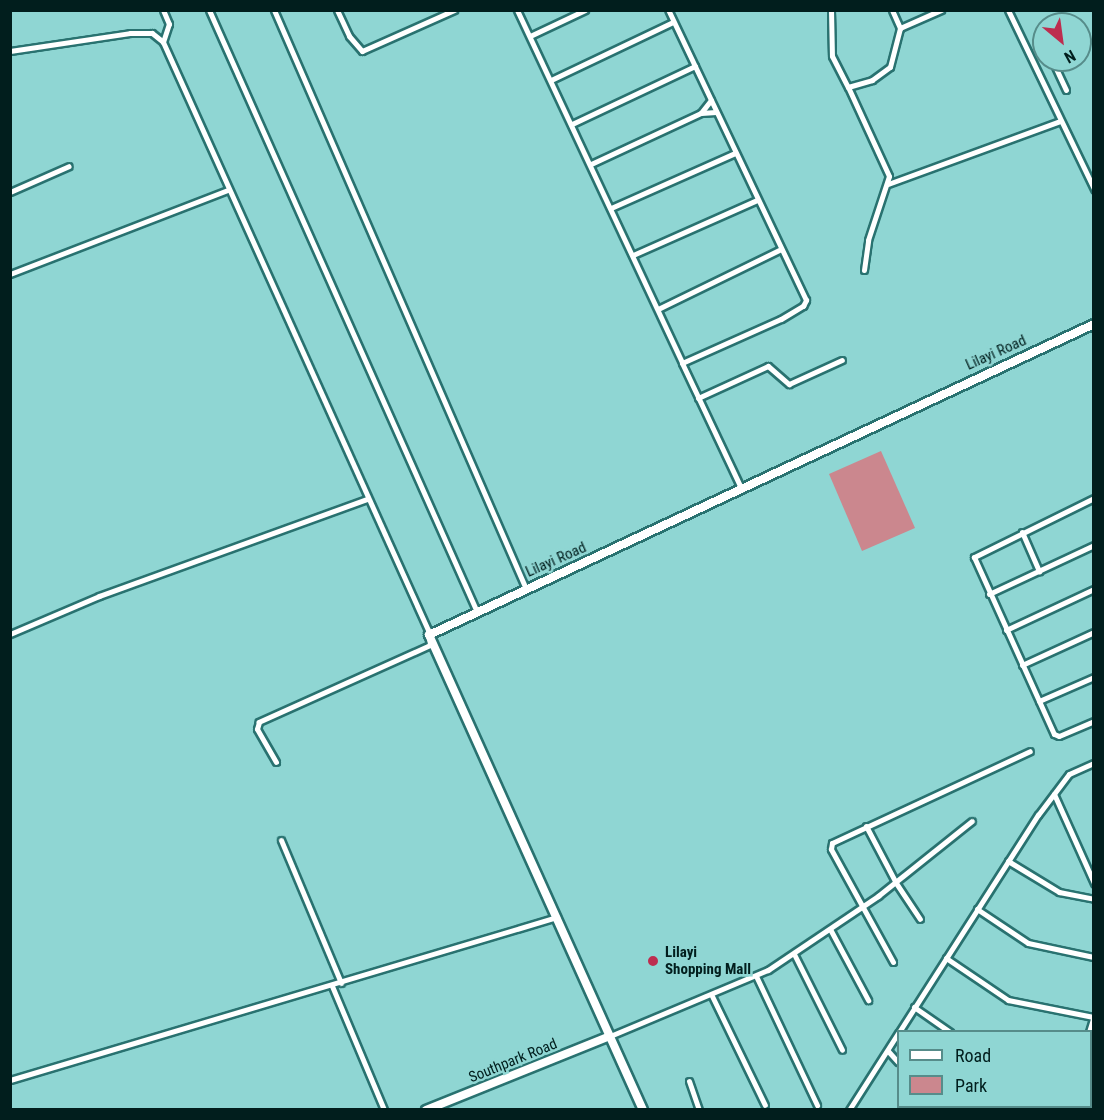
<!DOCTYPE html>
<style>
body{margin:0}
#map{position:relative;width:1104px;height:1120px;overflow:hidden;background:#8fd6d3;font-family:"Roboto Condensed",sans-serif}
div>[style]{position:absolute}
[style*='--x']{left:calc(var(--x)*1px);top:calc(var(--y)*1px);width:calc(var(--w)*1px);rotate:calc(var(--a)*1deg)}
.green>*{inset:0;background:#cb878e}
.roads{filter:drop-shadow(2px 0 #297270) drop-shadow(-2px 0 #297270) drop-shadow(0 2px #297270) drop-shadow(0 -2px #297270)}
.street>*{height:5px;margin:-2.5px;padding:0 2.5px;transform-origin:2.5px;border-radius:2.5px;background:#fff}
.secondary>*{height:8px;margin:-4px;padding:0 4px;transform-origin:4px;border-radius:4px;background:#fff}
.dots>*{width:16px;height:16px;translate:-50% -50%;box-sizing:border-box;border:3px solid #8fd6d3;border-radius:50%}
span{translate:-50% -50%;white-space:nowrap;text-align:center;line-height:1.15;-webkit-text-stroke:5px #8fd6d3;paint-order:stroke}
.street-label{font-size:15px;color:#011e1d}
.poi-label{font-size:15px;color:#011e1d;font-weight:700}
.left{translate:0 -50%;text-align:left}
.frame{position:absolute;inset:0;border:12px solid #011e1d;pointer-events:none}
.legend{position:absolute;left:897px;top:1030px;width:195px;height:78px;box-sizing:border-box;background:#8fd6d3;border:2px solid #568c8a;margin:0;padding:8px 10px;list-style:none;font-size:18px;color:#011e1d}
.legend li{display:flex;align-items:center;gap:12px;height:30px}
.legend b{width:30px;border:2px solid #568c8a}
.north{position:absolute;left:1032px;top:12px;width:60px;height:60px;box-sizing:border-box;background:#8fd6d3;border:2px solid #568c8a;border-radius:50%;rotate:151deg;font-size:16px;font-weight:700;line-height:24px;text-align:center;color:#011e1d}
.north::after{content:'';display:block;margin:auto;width:21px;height:27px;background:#bd2d4f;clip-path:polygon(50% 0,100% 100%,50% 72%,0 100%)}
</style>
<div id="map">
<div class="green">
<i style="clip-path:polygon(881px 451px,915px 528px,862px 551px,829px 474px)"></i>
</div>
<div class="roads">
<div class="street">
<i style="--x:209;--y:10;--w:659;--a:66"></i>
<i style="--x:274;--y:10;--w:631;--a:66.48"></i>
<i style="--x:337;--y:10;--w:29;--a:65"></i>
<i style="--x:349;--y:36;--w:20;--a:49"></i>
<i style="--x:362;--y:51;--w:101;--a:-24"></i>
<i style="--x:517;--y:10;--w:390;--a:64.9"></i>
<i style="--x:682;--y:363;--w:108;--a:-24"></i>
<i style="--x:781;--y:319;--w:26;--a:-31"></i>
<i style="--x:803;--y:306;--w:7;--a:-63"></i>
<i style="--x:806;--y:300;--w:321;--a:-115.4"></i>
<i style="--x:831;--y:10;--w:46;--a:88.8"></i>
<i style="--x:832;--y:56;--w:35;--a:63"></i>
<i style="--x:892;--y:10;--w:20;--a:66"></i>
<i style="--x:1008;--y:10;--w:199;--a:64.3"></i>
<i style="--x:530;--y:36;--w:61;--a:-25.3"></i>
<i style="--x:1040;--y:36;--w:9;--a:63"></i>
<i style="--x:163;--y:42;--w:19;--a:-72"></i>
<i style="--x:169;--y:24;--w:15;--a:-113"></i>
<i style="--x:10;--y:51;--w:121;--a:-8.5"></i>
<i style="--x:130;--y:33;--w:22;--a:0"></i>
<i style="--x:152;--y:33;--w:14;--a:39"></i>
<i style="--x:163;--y:42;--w:645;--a:65.74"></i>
<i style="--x:428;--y:630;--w:15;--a:82"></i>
<i style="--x:430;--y:645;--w:188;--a:155.8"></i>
<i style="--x:259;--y:722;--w:7;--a:106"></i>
<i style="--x:257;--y:729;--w:38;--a:60"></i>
<i style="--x:1052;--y:60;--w:33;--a:65"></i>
<i style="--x:551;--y:80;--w:135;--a:-25.4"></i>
<i style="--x:711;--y:100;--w:16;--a:128"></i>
<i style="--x:701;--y:113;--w:15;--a:-4"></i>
<i style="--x:572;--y:124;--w:136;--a:-25.2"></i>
<i style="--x:591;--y:164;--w:121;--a:-24.9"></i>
<i style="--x:888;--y:184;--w:183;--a:-20.1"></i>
<i style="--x:10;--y:192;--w:64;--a:-23.8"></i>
<i style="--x:611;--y:208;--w:136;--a:-23.9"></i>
<i style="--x:633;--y:255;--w:136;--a:-23.9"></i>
<i style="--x:864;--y:270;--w:30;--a:-82"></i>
<i style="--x:868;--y:240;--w:67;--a:-71.8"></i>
<i style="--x:889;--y:176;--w:98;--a:-114.7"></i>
<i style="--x:848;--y:87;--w:25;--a:-16"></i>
<i style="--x:872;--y:80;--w:22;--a:-36"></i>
<i style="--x:890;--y:67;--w:40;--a:-75.6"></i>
<i style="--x:900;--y:28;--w:45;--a:-23.7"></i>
<i style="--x:10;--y:274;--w:234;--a:-21.1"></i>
<i style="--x:658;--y:309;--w:137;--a:-26"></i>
<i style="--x:682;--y:363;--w:140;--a:64.7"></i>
<i style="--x:698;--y:398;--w:77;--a:-24.6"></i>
<i style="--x:768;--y:366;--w:28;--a:41"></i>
<i style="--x:789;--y:384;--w:58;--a:-24.4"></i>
<i style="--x:1094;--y:498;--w:134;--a:153.8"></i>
<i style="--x:974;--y:557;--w:194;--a:65.7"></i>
<i style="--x:1054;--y:734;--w:5;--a:22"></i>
<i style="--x:1059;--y:736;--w:38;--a:-23"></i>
<i style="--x:1022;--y:532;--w:43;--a:66.4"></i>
<i style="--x:989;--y:594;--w:116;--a:-25"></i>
<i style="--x:1006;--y:630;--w:97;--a:-25"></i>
<i style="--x:10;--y:634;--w:97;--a:-23.1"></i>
<i style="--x:99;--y:596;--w:285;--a:-19.9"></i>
<i style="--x:1022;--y:665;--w:79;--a:-24.6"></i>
<i style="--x:1039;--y:701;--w:60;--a:-23.6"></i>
<i style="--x:1054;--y:794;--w:98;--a:65.8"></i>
<i style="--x:866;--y:826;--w:64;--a:62.2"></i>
<i style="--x:896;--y:883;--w:43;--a:56.3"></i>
<i style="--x:281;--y:840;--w:155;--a:67.2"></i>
<i style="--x:1008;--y:861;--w:60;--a:31.3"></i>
<i style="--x:1059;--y:892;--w:36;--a:11"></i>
<i style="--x:977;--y:909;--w:61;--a:33.7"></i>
<i style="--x:1028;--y:943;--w:67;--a:12"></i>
<i style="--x:830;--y:929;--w:81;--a:61.8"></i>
<i style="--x:794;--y:954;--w:107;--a:63.4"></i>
<i style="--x:946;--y:958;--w:75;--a:34.1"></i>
<i style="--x:1008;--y:1000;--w:87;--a:11.3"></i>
<i style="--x:893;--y:962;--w:129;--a:-118.8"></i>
<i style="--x:831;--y:849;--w:6;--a:-81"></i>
<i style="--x:832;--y:843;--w:218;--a:-24.9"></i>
<i style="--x:756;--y:976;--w:143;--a:64.7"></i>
<i style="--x:332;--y:986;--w:134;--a:67.2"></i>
<i style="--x:712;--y:996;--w:121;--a:64.1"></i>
<i style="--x:914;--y:1007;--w:44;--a:34.8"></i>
<i style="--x:899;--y:1032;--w:258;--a:-57.4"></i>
<i style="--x:1038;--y:815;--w:51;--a:-52.9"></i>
<i style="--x:1069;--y:774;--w:27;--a:-24"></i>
<i style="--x:1089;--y:1032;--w:17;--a:-73"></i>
<i style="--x:610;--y:1036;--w:171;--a:-22.7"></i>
<i style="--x:768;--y:970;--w:133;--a:-33.9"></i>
<i style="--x:878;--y:896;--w:120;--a:-38.6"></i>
<i style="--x:888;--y:1051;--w:15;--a:48"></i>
<i style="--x:10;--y:1080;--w:571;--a:-16.59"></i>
<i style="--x:689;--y:1081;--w:31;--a:71"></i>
<i style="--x:940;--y:1106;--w:5;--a:53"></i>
<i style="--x:849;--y:1110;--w:91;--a:-57.5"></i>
<i style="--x:1060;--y:1110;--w:4;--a:-76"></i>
</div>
<div class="secondary">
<i style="--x:426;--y:1110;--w:198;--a:-21.9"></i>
<i style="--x:643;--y:1110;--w:521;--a:-114.25"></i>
<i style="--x:429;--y:635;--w:734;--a:-25.06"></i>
</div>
</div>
<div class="dots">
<i style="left:653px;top:961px;background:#bd2d4f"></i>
</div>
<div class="street-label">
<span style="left:996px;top:353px;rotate:-24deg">Lilayi Road</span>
<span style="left:556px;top:560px;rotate:-24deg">Lilayi Road</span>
<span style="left:513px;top:1061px;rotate:-22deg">Southpark Road</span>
</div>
<div class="poi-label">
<span class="left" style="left:665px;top:961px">Lilayi<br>Shopping Mall</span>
</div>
<div class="frame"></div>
<ul class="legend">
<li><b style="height:8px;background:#fff"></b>Road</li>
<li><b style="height:16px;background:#cb878e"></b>Park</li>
</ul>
<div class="north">N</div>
</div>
